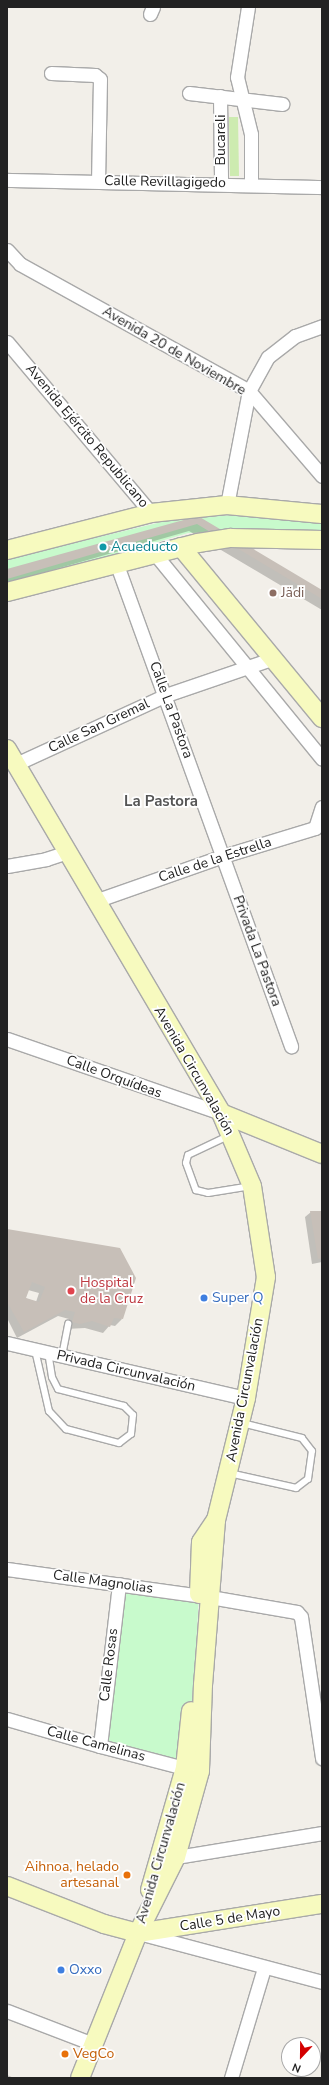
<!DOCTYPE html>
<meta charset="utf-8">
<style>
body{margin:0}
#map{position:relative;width:329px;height:2085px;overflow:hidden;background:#f2efe9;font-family:"Nunito Sans",sans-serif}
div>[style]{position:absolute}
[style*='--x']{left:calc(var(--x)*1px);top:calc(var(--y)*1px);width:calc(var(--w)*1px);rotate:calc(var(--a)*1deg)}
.grass>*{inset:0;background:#cdebb0}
.park>*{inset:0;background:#c8facc}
.shadow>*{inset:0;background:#0003}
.building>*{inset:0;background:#c7bfb8}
.roads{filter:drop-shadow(1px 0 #a9a9a9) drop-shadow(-1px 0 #a9a9a9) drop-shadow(0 1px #a9a9a9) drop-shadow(0 -1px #a9a9a9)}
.lane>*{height:6px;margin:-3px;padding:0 3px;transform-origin:3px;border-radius:3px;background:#fff}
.street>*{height:13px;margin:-6.5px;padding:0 6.5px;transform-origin:6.5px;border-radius:6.5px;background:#fff}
.secondary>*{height:18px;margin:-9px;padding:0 9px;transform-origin:9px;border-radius:9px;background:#f7fabf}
.dots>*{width:11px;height:11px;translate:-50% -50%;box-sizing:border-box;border:2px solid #fff;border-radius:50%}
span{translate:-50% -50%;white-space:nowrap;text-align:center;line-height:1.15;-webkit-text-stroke:3.5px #fff;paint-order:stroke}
.street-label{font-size:14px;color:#222}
.culture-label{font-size:14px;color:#0d838f}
.left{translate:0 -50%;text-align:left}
.education-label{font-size:14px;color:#785e54}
.health-label{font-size:14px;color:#be3a42}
.shop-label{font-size:14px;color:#366cbe}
.food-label{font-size:14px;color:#c56008}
.right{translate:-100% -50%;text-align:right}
.neighbourhood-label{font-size:15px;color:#555;font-weight:700}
.frame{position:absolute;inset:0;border:8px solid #222;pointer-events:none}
.north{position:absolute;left:281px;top:2037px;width:40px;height:40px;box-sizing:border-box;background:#fff;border:1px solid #a7a7a7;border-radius:50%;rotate:202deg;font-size:11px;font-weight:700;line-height:16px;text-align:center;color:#222}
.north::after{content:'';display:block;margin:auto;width:14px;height:18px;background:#d40000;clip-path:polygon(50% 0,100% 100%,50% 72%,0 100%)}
</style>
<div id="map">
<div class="grass">
<i style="clip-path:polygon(229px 117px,238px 117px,239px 176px,230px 176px)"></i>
</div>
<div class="park">
<i style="clip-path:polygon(231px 515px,322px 520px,322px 535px,236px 531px,188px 533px,7px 586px,7px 559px,170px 520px)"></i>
<i style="clip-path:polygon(119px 1584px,199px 1595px,194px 1681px,185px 1768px,100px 1746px)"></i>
</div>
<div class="shadow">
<i style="clip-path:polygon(198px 517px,322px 591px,322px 610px,189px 531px,7px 583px,7px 570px)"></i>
<i style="clip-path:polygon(311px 1212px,322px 1212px,322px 1262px,312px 1264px,305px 1217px)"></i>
<i style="clip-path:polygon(evenodd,7px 1230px,122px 1319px,115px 1326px,110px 1325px,103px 1333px,85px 1328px,66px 1329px,69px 1319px,58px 1316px,17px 1338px,7px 1318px,7px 1230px,28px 1290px,39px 1293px,36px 1302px,25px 1298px,28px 1290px)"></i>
<i style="clip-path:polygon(7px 2075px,14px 2078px,7px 2078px)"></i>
</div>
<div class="building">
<i style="clip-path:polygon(198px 516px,322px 590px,322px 599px,197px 524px,7px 579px,7px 569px)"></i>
<i style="clip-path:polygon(310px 1211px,322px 1211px,322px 1258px,318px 1259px)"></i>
<i style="clip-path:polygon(evenodd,7px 1229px,120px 1248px,136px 1278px,123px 1319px,114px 1318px,110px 1327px,92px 1321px,80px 1324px,72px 1322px,75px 1312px,65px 1310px,24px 1332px,7px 1302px,7px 1229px,32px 1282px,45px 1287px,39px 1302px,26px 1298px,32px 1282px)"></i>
</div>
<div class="roads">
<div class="lane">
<i style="--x:228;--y:1136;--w:44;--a:154.6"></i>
<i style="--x:188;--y:1155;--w:8;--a:104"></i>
<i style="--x:186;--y:1163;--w:29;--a:70"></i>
<i style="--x:196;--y:1190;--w:12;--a:14"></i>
<i style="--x:208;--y:1193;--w:44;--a:-9.2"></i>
<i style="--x:35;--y:1350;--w:63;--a:77.1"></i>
<i style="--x:49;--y:1411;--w:25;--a:47"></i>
<i style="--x:66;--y:1429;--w:55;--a:14.8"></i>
<i style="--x:119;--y:1443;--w:15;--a:-37"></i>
<i style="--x:131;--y:1434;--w:19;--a:-84"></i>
<i style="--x:133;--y:1415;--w:13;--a:-135"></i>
<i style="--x:124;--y:1406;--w:68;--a:-165.6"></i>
<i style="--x:58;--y:1389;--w:13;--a:-117"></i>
<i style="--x:52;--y:1377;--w:24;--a:-99"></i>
<i style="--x:62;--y:1356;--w:33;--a:-79"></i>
<i style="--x:229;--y:1473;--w:69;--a:12.6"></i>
<i style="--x:296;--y:1488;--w:15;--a:-37"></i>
<i style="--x:308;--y:1479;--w:28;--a:-82"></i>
<i style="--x:312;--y:1451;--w:16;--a:-128"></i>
<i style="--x:302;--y:1438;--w:62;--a:-166"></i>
</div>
<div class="street">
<i style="--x:248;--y:7;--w:71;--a:98.9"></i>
<i style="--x:237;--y:77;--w:59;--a:76.2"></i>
<i style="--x:251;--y:134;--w:51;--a:90"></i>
<i style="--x:150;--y:14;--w:8;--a:-67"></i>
<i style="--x:51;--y:73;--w:44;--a:2.6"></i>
<i style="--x:95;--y:75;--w:6;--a:39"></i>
<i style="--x:100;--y:79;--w:102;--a:91.1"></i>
<i style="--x:189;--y:93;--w:94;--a:6.7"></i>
<i style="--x:220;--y:96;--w:87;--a:89.3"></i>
<i style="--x:7;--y:180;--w:315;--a:1.3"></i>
<i style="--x:7;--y:250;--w:19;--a:47"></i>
<i style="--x:20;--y:264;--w:262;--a:29"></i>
<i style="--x:249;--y:391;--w:112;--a:49.3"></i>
<i style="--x:7;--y:342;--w:224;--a:49.9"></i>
<i style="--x:227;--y:505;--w:116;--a:-79.1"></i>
<i style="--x:249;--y:391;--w:39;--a:-61"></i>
<i style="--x:268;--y:357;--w:34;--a:-38"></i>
<i style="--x:295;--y:336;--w:29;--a:-20"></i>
<i style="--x:155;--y:554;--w:264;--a:50.8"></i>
<i style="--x:117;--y:565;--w:512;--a:70.11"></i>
<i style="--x:16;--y:764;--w:165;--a:-24.7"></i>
<i style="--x:166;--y:695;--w:114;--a:-18.9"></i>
<i style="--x:7;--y:866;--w:40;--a:-10"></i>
<i style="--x:46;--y:859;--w:23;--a:-18"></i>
<i style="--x:95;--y:901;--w:136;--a:-19.4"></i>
<i style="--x:223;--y:856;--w:96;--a:-16.9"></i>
<i style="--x:315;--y:828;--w:22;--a:-72"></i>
<i style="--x:7;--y:1039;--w:226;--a:19.1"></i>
<i style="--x:7;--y:1343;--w:245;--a:13"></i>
<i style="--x:7;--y:1569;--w:205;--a:7.9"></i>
<i style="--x:210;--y:1597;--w:88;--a:9.8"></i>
<i style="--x:297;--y:1612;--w:6;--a:51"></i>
<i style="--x:301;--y:1617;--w:143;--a:81.5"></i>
<i style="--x:7;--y:1719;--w:97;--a:16.2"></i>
<i style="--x:100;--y:1746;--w:95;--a:14.6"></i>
<i style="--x:100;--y:1746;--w:163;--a:-83.3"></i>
<i style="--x:176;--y:1857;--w:148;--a:-9.3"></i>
<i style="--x:142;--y:1934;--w:186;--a:14.9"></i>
<i style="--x:7;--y:2011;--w:92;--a:21"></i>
<i style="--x:231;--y:2078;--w:115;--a:-73.3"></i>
</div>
<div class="secondary">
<i style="--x:181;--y:547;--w:222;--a:50.5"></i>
<i style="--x:7;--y:550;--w:149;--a:-14.4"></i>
<i style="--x:151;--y:513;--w:76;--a:-6"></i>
<i style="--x:227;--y:505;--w:95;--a:5.4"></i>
<i style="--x:7;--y:592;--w:197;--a:-14.4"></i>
<i style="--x:198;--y:543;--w:33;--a:-9"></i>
<i style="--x:231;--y:538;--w:91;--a:1.3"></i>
<i style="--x:7;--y:749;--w:422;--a:59.5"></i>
<i style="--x:221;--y:1113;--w:79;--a:67"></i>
<i style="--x:252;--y:1186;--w:92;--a:81.3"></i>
<i style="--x:266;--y:1277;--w:123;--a:99.4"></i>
<i style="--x:246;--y:1398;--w:126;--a:103.8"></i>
<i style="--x:216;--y:1520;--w:165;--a:94.5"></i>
<i style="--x:203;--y:1684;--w:87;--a:92"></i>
<i style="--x:200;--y:1771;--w:89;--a:105.6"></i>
<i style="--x:176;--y:1857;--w:85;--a:116.6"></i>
<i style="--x:138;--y:1933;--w:156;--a:111.8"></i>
<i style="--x:221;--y:1113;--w:109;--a:22.1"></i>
<i style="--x:199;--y:1594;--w:52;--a:-87.8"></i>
<i style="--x:201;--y:1542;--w:27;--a:-56"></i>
<i style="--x:7;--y:1886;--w:104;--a:21.4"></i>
<i style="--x:104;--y:1924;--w:35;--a:15"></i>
<i style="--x:138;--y:1933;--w:186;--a:-9"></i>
<i style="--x:150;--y:1890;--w:127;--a:-74"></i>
<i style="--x:185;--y:1768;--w:57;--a:-84"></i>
</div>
</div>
<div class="dots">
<i style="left:103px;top:547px;background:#0f9aa8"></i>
<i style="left:273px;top:593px;background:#8d6e63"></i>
<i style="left:71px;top:1291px;background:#e0444e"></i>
<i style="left:204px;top:1298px;background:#3f7fe0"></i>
<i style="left:127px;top:1875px;background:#e8710a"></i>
<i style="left:61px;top:1970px;background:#3f7fe0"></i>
<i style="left:65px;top:2054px;background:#e8710a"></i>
</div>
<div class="street-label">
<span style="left:221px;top:140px;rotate:-90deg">Bucareli</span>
<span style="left:165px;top:182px;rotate:1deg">Calle Revillagigedo</span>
<span style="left:174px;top:351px;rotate:30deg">Avenida 20 de Noviembre</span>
<span style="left:87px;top:436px;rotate:50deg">Avenida Ejército Republicano</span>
<span style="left:171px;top:710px;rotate:70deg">Calle La Pastora</span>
<span style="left:99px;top:726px;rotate:-25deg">Calle San Gremal</span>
<span style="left:215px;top:860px;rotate:-18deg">Calle de la Estrella</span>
<span style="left:257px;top:951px;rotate:70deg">Privada La Pastora</span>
<span style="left:194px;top:1071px;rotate:60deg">Avenida Circunvalación</span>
<span style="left:114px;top:1077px;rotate:20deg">Calle Orquídeas</span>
<span style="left:126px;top:1371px;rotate:13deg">Privada Circunvalación</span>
<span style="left:245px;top:1390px;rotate:-79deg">Avenida Circunvalación</span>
<span style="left:103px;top:1582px;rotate:8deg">Calle Magnolias</span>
<span style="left:109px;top:1665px;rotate:-83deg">Calle Rosas</span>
<span style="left:96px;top:1744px;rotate:15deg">Calle Camelinas</span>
<span style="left:161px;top:1853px;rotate:-74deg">Avenida Circunvalación</span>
<span style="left:230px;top:1919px;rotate:-9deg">Calle 5 de Mayo</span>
</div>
<div class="culture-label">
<span class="left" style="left:111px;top:547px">Acueducto</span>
</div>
<div class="education-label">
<span class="left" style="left:281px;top:593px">Jädi</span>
</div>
<div class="health-label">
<span class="left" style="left:80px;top:1291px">Hospital<br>de la Cruz</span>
</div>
<div class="shop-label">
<span class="left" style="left:212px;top:1298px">Super Q</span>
<span class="left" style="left:69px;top:1970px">Oxxo</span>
</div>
<div class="food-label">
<span class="right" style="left:119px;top:1875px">Aihnoa, helado<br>artesanal</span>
<span class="left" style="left:73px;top:2054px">VegCo</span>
</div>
<div class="neighbourhood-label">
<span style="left:161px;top:802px">La Pastora</span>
</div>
<div class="frame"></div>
<div class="north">N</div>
</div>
